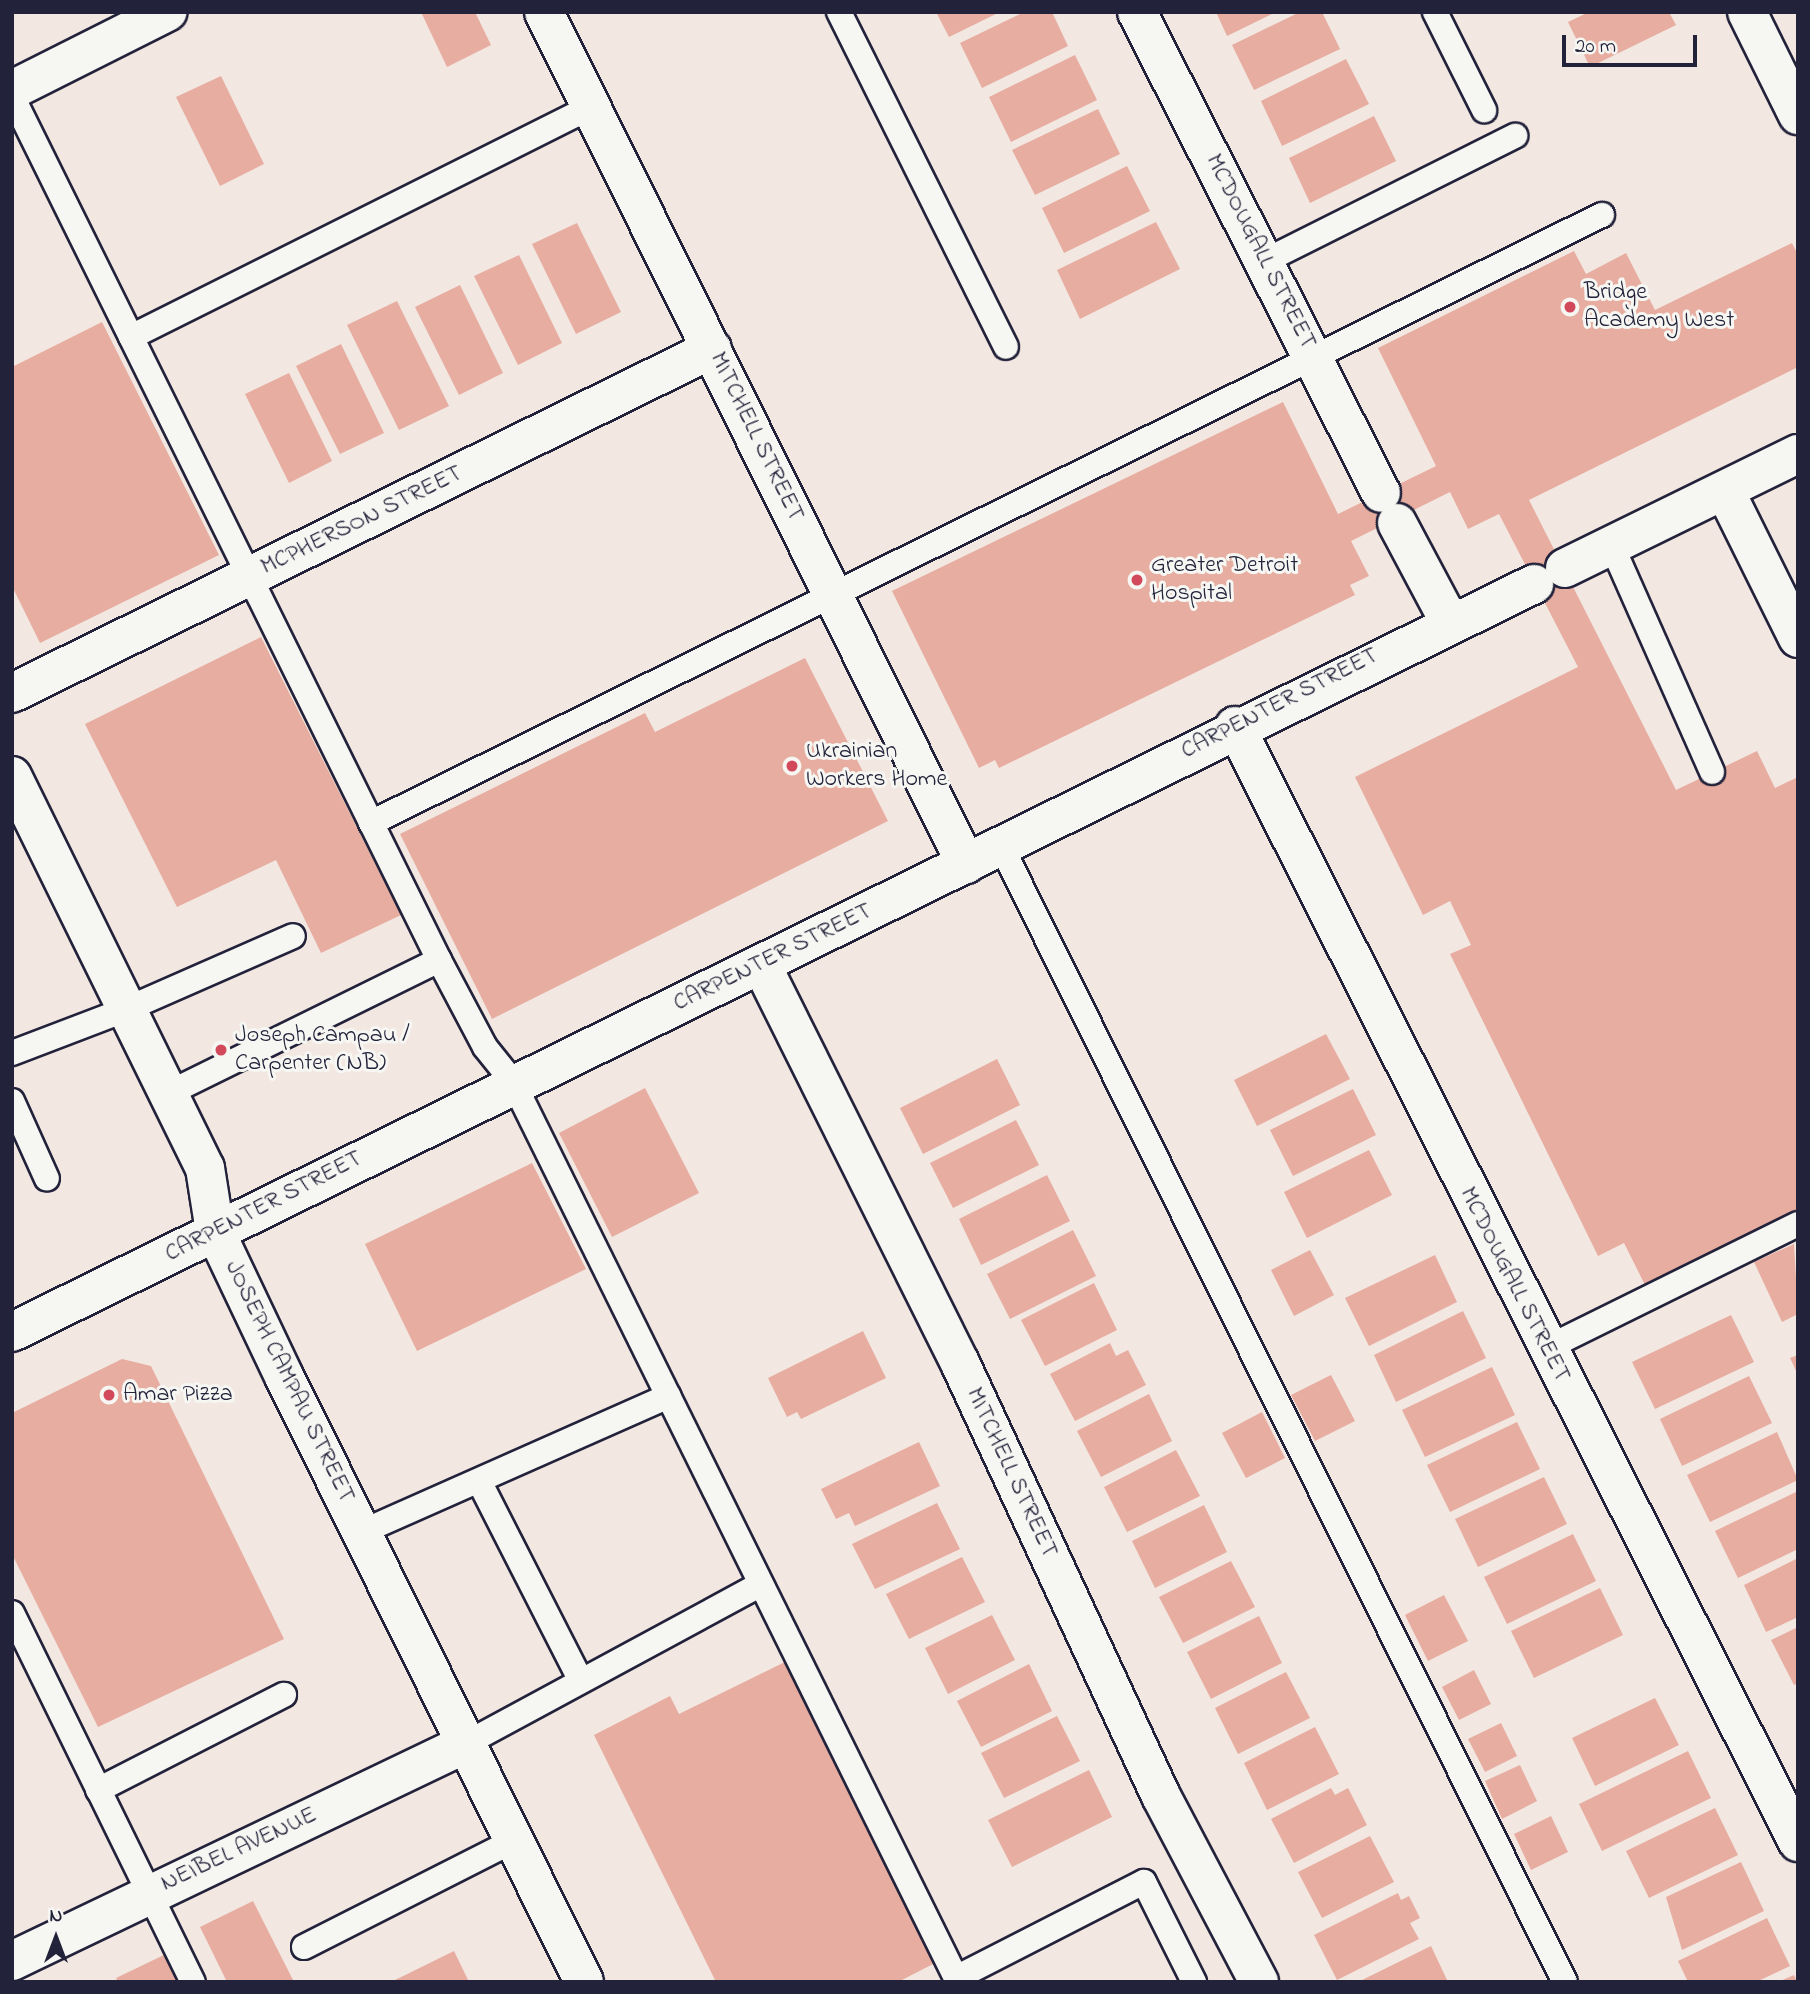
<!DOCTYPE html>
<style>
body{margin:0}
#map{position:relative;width:1810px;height:1994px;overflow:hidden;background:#f3e7e2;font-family:"Indie Flower",sans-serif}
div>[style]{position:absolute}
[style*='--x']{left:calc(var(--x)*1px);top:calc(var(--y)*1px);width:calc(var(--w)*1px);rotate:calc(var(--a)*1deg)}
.building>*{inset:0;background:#e6ada0}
.roads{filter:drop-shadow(2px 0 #22223b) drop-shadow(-2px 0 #22223b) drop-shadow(0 2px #22223b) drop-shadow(0 -2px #22223b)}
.lane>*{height:24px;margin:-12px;padding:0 12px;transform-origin:12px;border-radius:12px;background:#f6f6f2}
.street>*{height:38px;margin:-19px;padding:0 19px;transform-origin:19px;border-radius:19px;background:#f6f6f2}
.secondary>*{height:38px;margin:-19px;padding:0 19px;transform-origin:19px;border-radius:19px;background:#f6f6f2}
.dots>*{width:19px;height:19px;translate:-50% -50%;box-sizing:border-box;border:4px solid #f6f6f2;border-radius:50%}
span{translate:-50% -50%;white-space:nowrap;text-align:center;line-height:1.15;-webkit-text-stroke:6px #f6f6f2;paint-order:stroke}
.street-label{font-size:24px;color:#22223b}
.poi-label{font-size:24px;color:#22223b}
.left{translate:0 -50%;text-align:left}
.frame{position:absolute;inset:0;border:14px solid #22223b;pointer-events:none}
.north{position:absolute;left:21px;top:1903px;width:70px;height:70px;-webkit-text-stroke:5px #f6f6f2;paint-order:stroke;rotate:0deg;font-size:19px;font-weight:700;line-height:28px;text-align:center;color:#22223b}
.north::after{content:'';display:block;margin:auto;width:24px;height:32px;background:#22223b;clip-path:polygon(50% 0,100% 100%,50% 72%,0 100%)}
.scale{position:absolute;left:1562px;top:35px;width:135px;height:32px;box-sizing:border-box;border:4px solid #22223b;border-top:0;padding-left:9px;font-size:21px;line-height:24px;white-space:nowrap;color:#22223b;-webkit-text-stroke:5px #f6f6f2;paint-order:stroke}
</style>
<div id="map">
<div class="building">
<i style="clip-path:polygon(421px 12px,475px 12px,491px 45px,447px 67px)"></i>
<i style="clip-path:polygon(936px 12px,1000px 12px,949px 37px)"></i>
<i style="clip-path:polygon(1024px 12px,1052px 12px,1068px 46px,982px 88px,960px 43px)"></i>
<i style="clip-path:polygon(1216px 12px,1276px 12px,1227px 36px)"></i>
<i style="clip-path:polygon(1300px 12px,1322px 12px,1340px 49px,1254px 90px,1232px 45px)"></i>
<i style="clip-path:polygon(1589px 12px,1669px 12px,1676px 25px,1590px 67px,1568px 22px)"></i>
<i style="clip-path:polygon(1075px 55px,1097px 100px,1011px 142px,989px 97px)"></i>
<i style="clip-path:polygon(1346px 59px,1369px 104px,1282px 146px,1261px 101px)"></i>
<i style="clip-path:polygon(221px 76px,264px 164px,220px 186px,176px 97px)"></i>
<i style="clip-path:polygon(1098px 109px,1120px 154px,1035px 195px,1012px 150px)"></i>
<i style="clip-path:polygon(1374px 116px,1396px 161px,1310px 203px,1289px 158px)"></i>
<i style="clip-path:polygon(1127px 166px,1150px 211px,1064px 253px,1042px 208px)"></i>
<i style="clip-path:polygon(1156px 222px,1180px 269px,1080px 319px,1057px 270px)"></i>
<i style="clip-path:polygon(577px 223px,621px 312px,576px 334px,532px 244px)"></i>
<i style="clip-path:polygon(1792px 243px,1798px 255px,1798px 367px,1529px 500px,1676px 790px,1757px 751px,1775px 788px,1798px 777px,1798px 1210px,1645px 1285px,1624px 1243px,1598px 1256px,1450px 954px,1471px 945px,1450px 901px,1423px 915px,1355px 777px,1578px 667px,1499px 514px,1468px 529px,1450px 492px,1351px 541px,1369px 576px,1350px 585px,1355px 595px,999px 768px,995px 760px,979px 768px,892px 591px,1283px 402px,1338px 514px,1436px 466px,1378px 348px,1574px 251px,1586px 274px,1626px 253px,1655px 310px)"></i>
<i style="clip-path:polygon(519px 255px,562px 343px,518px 365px,474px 276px)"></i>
<i style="clip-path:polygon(460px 285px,503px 373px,459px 395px,415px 307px)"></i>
<i style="clip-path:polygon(397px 301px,449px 406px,399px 430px,347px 325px)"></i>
<i style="clip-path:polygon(102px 322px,219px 555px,40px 643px,12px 586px,12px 367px)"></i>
<i style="clip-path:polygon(341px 344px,384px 433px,340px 454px,296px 366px)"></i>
<i style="clip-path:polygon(289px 373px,332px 461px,289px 483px,245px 394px)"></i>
<i style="clip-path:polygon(261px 637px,401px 915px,321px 953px,276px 860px,177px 907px,85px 724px)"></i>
<i style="clip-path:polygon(805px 658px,888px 821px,492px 1019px,400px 834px,645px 713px,655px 732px)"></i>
<i style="clip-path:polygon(1326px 1034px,1350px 1079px,1257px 1126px,1234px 1080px)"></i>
<i style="clip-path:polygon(997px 1059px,1020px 1105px,923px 1154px,900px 1108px)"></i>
<i style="clip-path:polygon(645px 1088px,699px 1193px,612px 1237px,559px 1133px)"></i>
<i style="clip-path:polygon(1353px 1089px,1376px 1135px,1293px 1176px,1270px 1130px)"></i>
<i style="clip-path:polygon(1016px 1120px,1039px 1165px,953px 1208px,930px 1163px)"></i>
<i style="clip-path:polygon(1369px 1150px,1392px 1195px,1307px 1238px,1284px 1192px)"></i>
<i style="clip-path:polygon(532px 1163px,586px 1269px,417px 1351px,365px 1244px)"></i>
<i style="clip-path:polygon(1047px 1175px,1070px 1221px,981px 1265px,959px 1219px)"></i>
<i style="clip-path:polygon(1073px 1230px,1096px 1276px,1010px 1319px,987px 1274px)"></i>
<i style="clip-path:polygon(1794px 1244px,1798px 1314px,1782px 1322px,1754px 1262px)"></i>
<i style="clip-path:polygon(1310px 1250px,1334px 1295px,1294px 1316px,1271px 1270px)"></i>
<i style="clip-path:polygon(1435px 1255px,1457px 1302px,1369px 1346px,1345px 1298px)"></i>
<i style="clip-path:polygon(1094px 1283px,1117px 1330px,1045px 1366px,1021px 1320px)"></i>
<i style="clip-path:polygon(1463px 1311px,1486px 1358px,1396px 1402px,1374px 1355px)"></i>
<i style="clip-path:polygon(1731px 1315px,1754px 1362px,1655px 1409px,1632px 1362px)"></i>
<i style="clip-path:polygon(863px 1331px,886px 1378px,801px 1419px,797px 1412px,787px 1417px,768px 1378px)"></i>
<i style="clip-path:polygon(1110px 1343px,1116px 1356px,1128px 1350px,1146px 1385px,1075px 1421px,1050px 1374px)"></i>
<i style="clip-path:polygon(1798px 1355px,1798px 1375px,1790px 1358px)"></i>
<i style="clip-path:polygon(122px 1359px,151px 1366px,284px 1639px,98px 1727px,12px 1554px,12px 1413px)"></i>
<i style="clip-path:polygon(1492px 1367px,1515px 1415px,1425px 1457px,1402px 1410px)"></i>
<i style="clip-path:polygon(1331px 1375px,1355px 1421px,1315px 1441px,1291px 1395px)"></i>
<i style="clip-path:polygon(1749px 1376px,1772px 1423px,1682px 1466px,1660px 1419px)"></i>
<i style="clip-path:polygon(1149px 1394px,1172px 1441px,1101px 1477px,1077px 1431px)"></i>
<i style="clip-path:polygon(1262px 1412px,1285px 1458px,1246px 1478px,1222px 1433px)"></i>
<i style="clip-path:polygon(1517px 1422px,1540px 1469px,1450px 1512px,1427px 1465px)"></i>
<i style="clip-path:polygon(1777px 1432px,1798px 1480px,1710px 1522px,1687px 1475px)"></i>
<i style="clip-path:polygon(919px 1442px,940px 1486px,855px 1526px,849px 1513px,836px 1519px,821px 1489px)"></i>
<i style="clip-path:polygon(1176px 1450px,1200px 1496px,1127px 1532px,1104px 1487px)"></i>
<i style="clip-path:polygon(1544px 1477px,1567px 1524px,1478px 1567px,1455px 1519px)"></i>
<i style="clip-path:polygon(1798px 1491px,1798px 1549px,1738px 1578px,1715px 1531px)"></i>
<i style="clip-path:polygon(937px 1503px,960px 1549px,875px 1589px,852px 1544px)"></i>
<i style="clip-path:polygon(1204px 1505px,1227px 1552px,1155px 1588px,1132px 1541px)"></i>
<i style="clip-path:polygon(1573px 1534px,1596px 1581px,1507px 1624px,1484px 1577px)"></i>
<i style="clip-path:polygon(962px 1557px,985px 1602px,909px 1639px,886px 1594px)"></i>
<i style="clip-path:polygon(1798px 1558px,1798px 1617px,1766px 1632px,1744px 1585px)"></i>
<i style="clip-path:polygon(1231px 1561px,1255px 1607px,1183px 1643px,1159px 1597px)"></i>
<i style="clip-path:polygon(1600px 1588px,1623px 1635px,1534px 1678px,1511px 1631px)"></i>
<i style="clip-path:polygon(1444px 1595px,1468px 1641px,1428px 1661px,1405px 1615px)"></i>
<i style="clip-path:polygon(992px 1615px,1015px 1660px,948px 1694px,925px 1648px)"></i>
<i style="clip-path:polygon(1259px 1616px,1282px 1663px,1211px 1699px,1187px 1652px)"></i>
<i style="clip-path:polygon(1798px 1627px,1798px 1683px,1794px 1685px,1771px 1640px)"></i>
<i style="clip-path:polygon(787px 1661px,939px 1961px,898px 1982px,716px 1982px,594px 1735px,670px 1696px,679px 1714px)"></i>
<i style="clip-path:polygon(1029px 1664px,1052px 1711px,981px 1747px,957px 1701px)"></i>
<i style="clip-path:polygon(1474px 1670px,1491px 1704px,1459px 1720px,1442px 1687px)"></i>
<i style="clip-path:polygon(1286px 1672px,1310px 1718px,1238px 1754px,1215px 1708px)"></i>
<i style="clip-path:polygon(1655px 1698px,1679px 1745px,1595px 1786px,1572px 1738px)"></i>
<i style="clip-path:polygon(1057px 1716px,1080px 1761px,1004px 1798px,981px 1753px)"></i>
<i style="clip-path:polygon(1501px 1723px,1517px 1756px,1485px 1772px,1468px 1739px)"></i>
<i style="clip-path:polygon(1315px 1727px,1339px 1774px,1267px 1810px,1244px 1763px)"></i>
<i style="clip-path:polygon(1688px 1751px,1711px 1798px,1602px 1851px,1579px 1804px)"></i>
<i style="clip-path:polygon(1520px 1765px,1537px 1801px,1502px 1819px,1485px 1781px)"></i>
<i style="clip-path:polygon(1089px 1770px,1112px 1817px,1012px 1867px,988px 1820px)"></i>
<i style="clip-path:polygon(1331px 1788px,1335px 1795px,1348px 1788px,1367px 1825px,1294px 1863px,1271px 1819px)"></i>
<i style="clip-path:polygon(1715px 1808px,1738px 1855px,1649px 1898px,1626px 1851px)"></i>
<i style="clip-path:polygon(1551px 1816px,1568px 1852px,1531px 1870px,1514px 1834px)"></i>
<i style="clip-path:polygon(1370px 1836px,1394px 1882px,1322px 1918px,1298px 1872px)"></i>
<i style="clip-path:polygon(1741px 1862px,1764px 1911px,1682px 1950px,1666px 1897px)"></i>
<i style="clip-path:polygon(1398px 1893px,1401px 1900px,1409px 1896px,1420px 1918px,1410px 1923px,1419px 1939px,1337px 1980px,1314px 1935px)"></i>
<i style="clip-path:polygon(253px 1901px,294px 1982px,227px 1982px,200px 1927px)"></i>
<i style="clip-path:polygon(1767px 1918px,1790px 1966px,1756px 1982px,1688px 1982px,1678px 1961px)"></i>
<i style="clip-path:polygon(1431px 1946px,1448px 1982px,1358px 1982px)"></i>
<i style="clip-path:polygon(454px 1951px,469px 1982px,391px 1982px)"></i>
<i style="clip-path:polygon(166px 1954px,180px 1982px,118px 1982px,116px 1978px)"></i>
<i style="clip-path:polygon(1794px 1975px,1797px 1982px,1778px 1982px)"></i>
</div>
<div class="roads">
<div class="lane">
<i style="--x:839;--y:12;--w:374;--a:63.5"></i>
<i style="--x:1435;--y:12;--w:110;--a:63.4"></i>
<i style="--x:12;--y:96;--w:964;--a:63.7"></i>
<i style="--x:439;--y:960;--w:98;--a:62.1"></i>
<i style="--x:485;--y:1047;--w:45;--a:51.3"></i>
<i style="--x:513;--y:1082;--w:1004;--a:63.69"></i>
<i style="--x:1265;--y:261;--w:280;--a:-26.6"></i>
<i style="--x:131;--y:337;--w:514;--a:-26.57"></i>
<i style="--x:1612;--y:546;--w:247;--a:66.1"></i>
<i style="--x:371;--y:823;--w:1373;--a:-26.29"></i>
<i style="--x:1001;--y:846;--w:1268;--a:63.6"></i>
<i style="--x:131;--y:1018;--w:10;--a:-114"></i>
<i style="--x:127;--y:1009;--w:181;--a:-23.7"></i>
<i style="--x:12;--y:1053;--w:123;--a:-20.9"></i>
<i style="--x:169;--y:1093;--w:301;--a:-26.2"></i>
<i style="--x:12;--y:1101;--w:85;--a:65.8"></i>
<i style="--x:1545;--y:1349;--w:282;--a:-26.3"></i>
<i style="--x:479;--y:1481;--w:222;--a:63"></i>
<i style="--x:364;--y:1531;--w:333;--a:-23.9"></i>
<i style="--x:12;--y:1613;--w:411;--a:63.9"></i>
<i style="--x:467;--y:1743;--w:334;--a:-28.4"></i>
<i style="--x:98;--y:1790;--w:209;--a:-27.1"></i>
<i style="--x:304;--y:1947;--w:237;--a:-26.9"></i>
<i style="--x:956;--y:1978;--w:211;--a:-27.1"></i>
<i style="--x:1144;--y:1882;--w:112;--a:63.4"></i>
</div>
<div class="street">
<i style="--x:544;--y:12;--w:951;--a:63.65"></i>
<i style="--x:1137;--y:12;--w:539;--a:63.1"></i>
<i style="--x:1747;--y:12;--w:115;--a:63.7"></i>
<i style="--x:12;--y:90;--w:174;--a:-26.7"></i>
<i style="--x:1725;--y:491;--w:164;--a:63.6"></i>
<i style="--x:1397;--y:523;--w:111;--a:62"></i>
<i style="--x:12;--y:693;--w:780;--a:-26.17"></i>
<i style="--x:1235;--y:726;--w:1250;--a:63.23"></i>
<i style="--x:762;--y:966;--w:444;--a:63.5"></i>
<i style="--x:960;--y:1363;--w:477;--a:65.1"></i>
<i style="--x:1161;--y:1796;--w:210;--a:62.2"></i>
<i style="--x:12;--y:1961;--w:505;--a:-25.6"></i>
</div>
<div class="secondary">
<i style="--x:1565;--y:568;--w:259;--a:-26.1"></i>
<i style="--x:12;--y:776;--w:437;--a:63.8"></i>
<i style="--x:205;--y:1168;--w:64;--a:81"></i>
<i style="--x:215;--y:1231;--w:161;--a:64.6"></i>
<i style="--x:284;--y:1376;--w:676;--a:63.66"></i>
<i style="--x:12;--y:1332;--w:1696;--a:-26.17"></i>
</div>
</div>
<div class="dots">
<i style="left:1570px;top:307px;background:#d1495b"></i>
<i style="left:1137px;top:580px;background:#d1495b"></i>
<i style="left:792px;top:766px;background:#d1495b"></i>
<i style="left:221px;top:1050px;background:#d1495b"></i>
<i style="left:109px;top:1395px;background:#d1495b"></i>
</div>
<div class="street-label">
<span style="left:1260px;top:252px;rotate:63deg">MCDOUGALL STREET</span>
<span style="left:756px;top:437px;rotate:64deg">MITCHELL STREET</span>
<span style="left:362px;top:521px;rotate:-26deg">MCPHERSON STREET</span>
<span style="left:1280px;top:704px;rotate:-27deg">CARPENTER STREET</span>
<span style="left:773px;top:958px;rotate:-26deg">CARPENTER STREET</span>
<span style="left:264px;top:1207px;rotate:-27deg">CARPENTER STREET</span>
<span style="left:1514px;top:1285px;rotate:63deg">MCDOUGALL STREET</span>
<span style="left:289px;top:1382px;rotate:64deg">JOSEPH CAMPAU STREET</span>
<span style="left:1011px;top:1473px;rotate:65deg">MITCHELL STREET</span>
<span style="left:239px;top:1850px;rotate:-25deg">NEIBEL AVENUE</span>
</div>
<div class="poi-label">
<span class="left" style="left:1584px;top:307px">Bridge<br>Academy West</span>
<span class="left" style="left:1151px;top:580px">Greater Detroit<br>Hospital</span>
<span class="left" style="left:806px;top:766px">Ukrainian<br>Workers Home</span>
<span class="left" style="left:235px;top:1050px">Joseph Campau /<br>Carpenter (NB)</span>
<span class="left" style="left:123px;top:1395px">Amar Pizza</span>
</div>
<div class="frame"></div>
<div class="north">N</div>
<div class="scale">20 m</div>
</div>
